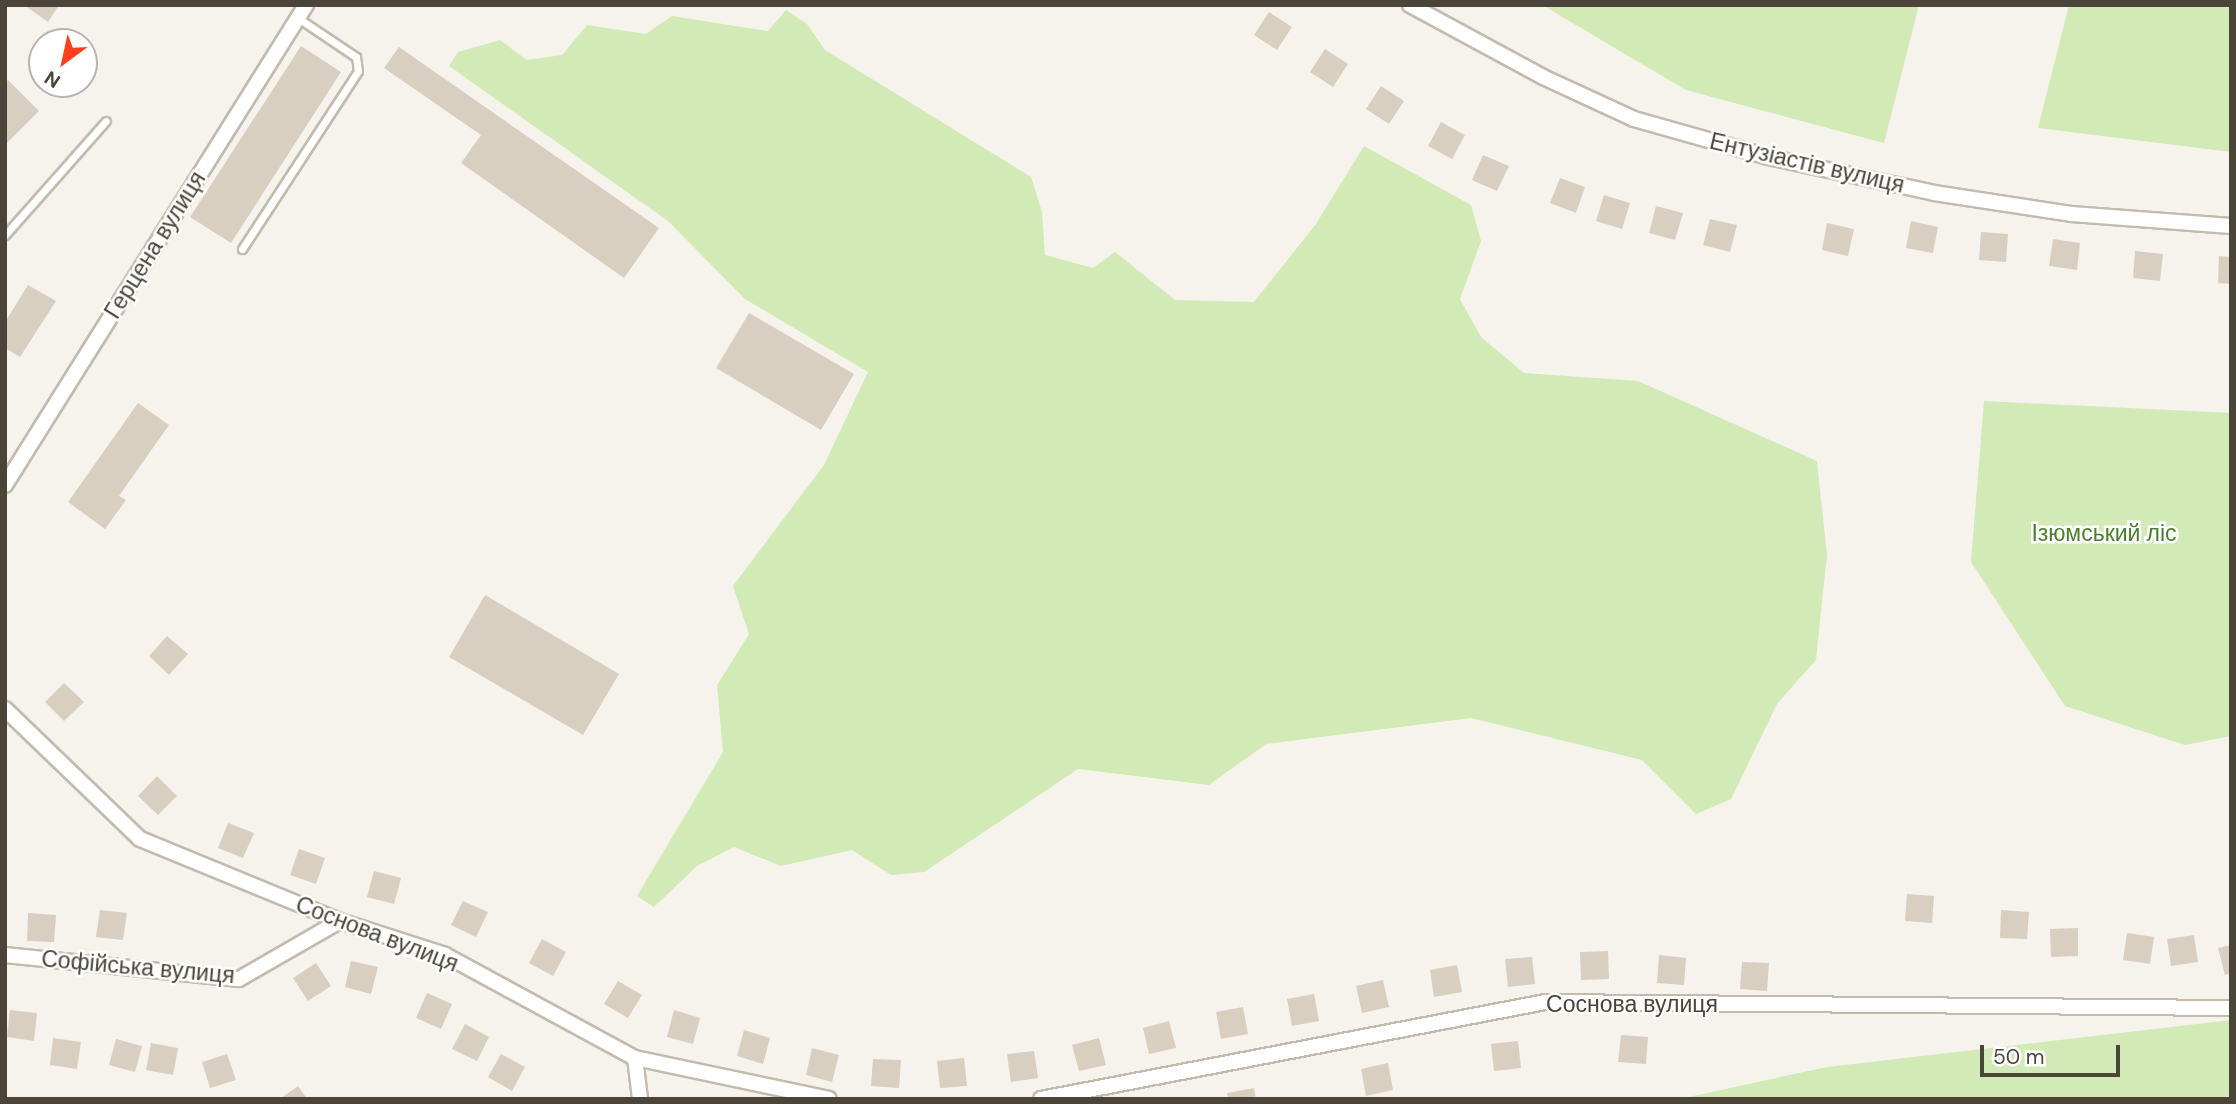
<!DOCTYPE html>
<meta charset="utf-8">
<style>
body{margin:0}
#map{position:relative;width:2236px;height:1104px;overflow:hidden;background:#f6f3ec;font-family:"DM Sans",sans-serif}
div>[style]{position:absolute}
[style*='--x']{left:calc(var(--x)*1px);top:calc(var(--y)*1px);width:calc(var(--w)*1px);rotate:calc(var(--a)*1deg)}
.green>*{inset:0;background:#d2eab5}
.building>*{inset:0;background:#d8cfc1}
.roads{filter:drop-shadow(2px 0 #c2bbae) drop-shadow(-2px 0 #c2bbae) drop-shadow(0 2px #c2bbae) drop-shadow(0 -2px #c2bbae)}
.lane>*{height:7px;margin:-3.5px;padding:0 3.5px;transform-origin:3.5px;border-radius:3.5px;background:#fff}
.street>*{height:14px;margin:-7px;padding:0 7px;transform-origin:7px;border-radius:7px;background:#fff}
span{translate:-50% -50%;white-space:nowrap;text-align:center;line-height:1.15;-webkit-text-stroke:5px #fff;paint-order:stroke}
.street-label{font-size:23px;color:#4b4439}
.park-label{font-size:23px;color:#4a7f2a}
.frame{position:absolute;inset:0;border:7px solid #4b4439;pointer-events:none}
.north{position:absolute;left:28px;top:28px;width:70px;height:70px;box-sizing:border-box;background:#fff;border:2px solid #b7b4b0;border-radius:50%;rotate:213deg;font-size:19px;font-weight:700;line-height:28px;text-align:center;color:#4b4439}
.north::after{content:'';display:block;margin:auto;width:24px;height:32px;background:#fc3f1d;clip-path:polygon(50% 0,100% 100%,50% 72%,0 100%)}
.scale{position:absolute;left:1980px;top:1045px;width:140px;height:32px;box-sizing:border-box;border:4px solid #4b4439;border-top:0;padding-left:9px;font-size:21px;line-height:24px;white-space:nowrap;color:#4b4439;-webkit-text-stroke:5px #fff;paint-order:stroke}
</style>
<div id="map">
<div class="green">
<i style="clip-path:polygon(1542px 5px,1919px 5px,1884px 143px,1686px 90px)"></i>
<i style="clip-path:polygon(2069px 5px,2231px 5px,2231px 152px,2038px 128px)"></i>
<i style="clip-path:polygon(786px 10px,807px 24px,825px 50px,1031px 177px,1042px 212px,1045px 255px,1093px 268px,1115px 252px,1175px 300px,1254px 302px,1316px 224px,1364px 146px,1471px 205px,1481px 241px,1460px 299px,1481px 337px,1524px 373px,1638px 381px,1817px 461px,1827px 555px,1816px 660px,1777px 704px,1731px 799px,1696px 814px,1642px 760px,1471px 718px,1266px 744px,1209px 785px,1078px 769px,924px 872px,891px 875px,852px 850px,781px 866px,734px 847px,697px 866px,654px 907px,637px 896px,723px 752px,717px 685px,749px 634px,733px 586px,824px 465px,868px 372px,745px 299px,668px 221px,449px 66px,458px 52px,500px 40px,527px 60px,562px 55px,587px 25px,646px 34px,672px 16px,768px 31px)"></i>
<i style="clip-path:polygon(1984px 401px,2231px 413px,2231px 736px,2185px 745px,2065px 706px,1971px 562px)"></i>
<i style="clip-path:polygon(2231px 1020px,2231px 1099px,1679px 1099px,1827px 1067px)"></i>
</div>
<div class="building">
<i style="clip-path:polygon(24px 5px,59px 5px,48px 22px)"></i>
<i style="clip-path:polygon(1269px 12px,1292px 27px,1277px 50px,1254px 35px)"></i>
<i style="clip-path:polygon(301px 46px,341px 72px,231px 243px,190px 217px)"></i>
<i style="clip-path:polygon(399px 47px,659px 228px,624px 278px,461px 163px,481px 135px,384px 68px)"></i>
<i style="clip-path:polygon(1325px 49px,1348px 64px,1333px 87px,1310px 72px)"></i>
<i style="clip-path:polygon(8px 80px,39px 111px,5px 145px,5px 83px)"></i>
<i style="clip-path:polygon(1381px 86px,1404px 101px,1389px 124px,1366px 109px)"></i>
<i style="clip-path:polygon(1441px 122px,1465px 135px,1452px 159px,1428px 146px)"></i>
<i style="clip-path:polygon(1483px 155px,1509px 166px,1497px 191px,1472px 180px)"></i>
<i style="clip-path:polygon(1560px 178px,1585px 187px,1576px 213px,1550px 203px)"></i>
<i style="clip-path:polygon(1604px 195px,1630px 203px,1622px 229px,1596px 221px)"></i>
<i style="clip-path:polygon(1656px 206px,1683px 213px,1675px 240px,1649px 233px)"></i>
<i style="clip-path:polygon(1710px 219px,1737px 225px,1730px 252px,1703px 245px)"></i>
<i style="clip-path:polygon(1911px 221px,1938px 227px,1933px 253px,1906px 248px)"></i>
<i style="clip-path:polygon(1827px 223px,1854px 229px,1848px 256px,1822px 250px)"></i>
<i style="clip-path:polygon(1981px 232px,2008px 234px,2006px 262px,1979px 260px)"></i>
<i style="clip-path:polygon(2053px 239px,2080px 243px,2077px 270px,2049px 266px)"></i>
<i style="clip-path:polygon(2135px 251px,2163px 254px,2160px 281px,2133px 278px)"></i>
<i style="clip-path:polygon(2219px 256px,2231px 257px,2231px 284px,2218px 283px)"></i>
<i style="clip-path:polygon(28px 285px,56px 301px,20px 357px,5px 348px,5px 322px)"></i>
<i style="clip-path:polygon(749px 313px,854px 374px,821px 430px,716px 368px)"></i>
<i style="clip-path:polygon(138px 403px,169px 425px,119px 496px,126px 500px,105px 529px,68px 502px)"></i>
<i style="clip-path:polygon(485px 595px,619px 674px,583px 735px,449px 657px)"></i>
<i style="clip-path:polygon(167px 636px,188px 654px,169px 675px,149px 656px)"></i>
<i style="clip-path:polygon(64px 683px,84px 702px,64px 721px,45px 702px)"></i>
<i style="clip-path:polygon(157px 776px,177px 796px,158px 815px,138px 796px)"></i>
<i style="clip-path:polygon(228px 823px,254px 833px,243px 858px,218px 848px)"></i>
<i style="clip-path:polygon(299px 849px,325px 858px,316px 884px,290px 875px)"></i>
<i style="clip-path:polygon(374px 871px,401px 878px,394px 904px,367px 897px)"></i>
<i style="clip-path:polygon(1907px 894px,1934px 896px,1932px 923px,1905px 921px)"></i>
<i style="clip-path:polygon(463px 901px,488px 912px,476px 937px,451px 925px)"></i>
<i style="clip-path:polygon(100px 910px,127px 913px,123px 940px,96px 937px)"></i>
<i style="clip-path:polygon(2001px 910px,2029px 912px,2027px 939px,2000px 938px)"></i>
<i style="clip-path:polygon(28px 913px,56px 915px,54px 942px,27px 941px)"></i>
<i style="clip-path:polygon(2078px 928px,2078px 956px,2051px 957px,2050px 929px)"></i>
<i style="clip-path:polygon(2127px 933px,2154px 937px,2150px 964px,2123px 960px)"></i>
<i style="clip-path:polygon(2194px 935px,2198px 962px,2171px 966px,2167px 939px)"></i>
<i style="clip-path:polygon(542px 939px,566px 952px,553px 976px,529px 963px)"></i>
<i style="clip-path:polygon(2231px 945px,2231px 973px,2225px 975px,2218px 948px)"></i>
<i style="clip-path:polygon(1608px 951px,1609px 979px,1581px 980px,1580px 952px)"></i>
<i style="clip-path:polygon(1659px 955px,1686px 958px,1684px 985px,1657px 983px)"></i>
<i style="clip-path:polygon(1532px 957px,1535px 984px,1508px 987px,1505px 959px)"></i>
<i style="clip-path:polygon(351px 961px,378px 967px,371px 994px,345px 987px)"></i>
<i style="clip-path:polygon(1742px 962px,1769px 963px,1767px 991px,1740px 989px)"></i>
<i style="clip-path:polygon(316px 963px,331px 986px,308px 1001px,293px 978px)"></i>
<i style="clip-path:polygon(1457px 965px,1462px 992px,1434px 997px,1430px 970px)"></i>
<i style="clip-path:polygon(1383px 980px,1389px 1007px,1362px 1013px,1356px 986px)"></i>
<i style="clip-path:polygon(618px 981px,642px 995px,628px 1018px,604px 1004px)"></i>
<i style="clip-path:polygon(427px 993px,452px 1004px,441px 1029px,416px 1018px)"></i>
<i style="clip-path:polygon(1314px 994px,1319px 1021px,1292px 1026px,1287px 999px)"></i>
<i style="clip-path:polygon(1243px 1007px,1248px 1034px,1221px 1039px,1216px 1012px)"></i>
<i style="clip-path:polygon(10px 1010px,37px 1013px,34px 1041px,7px 1037px)"></i>
<i style="clip-path:polygon(674px 1010px,700px 1018px,693px 1044px,667px 1037px)"></i>
<i style="clip-path:polygon(1169px 1021px,1176px 1048px,1149px 1054px,1143px 1028px)"></i>
<i style="clip-path:polygon(465px 1024px,489px 1037px,477px 1061px,452px 1049px)"></i>
<i style="clip-path:polygon(744px 1030px,770px 1038px,763px 1064px,737px 1056px)"></i>
<i style="clip-path:polygon(1621px 1035px,1648px 1037px,1646px 1064px,1618px 1062px)"></i>
<i style="clip-path:polygon(53px 1038px,81px 1042px,77px 1069px,50px 1065px)"></i>
<i style="clip-path:polygon(1099px 1038px,1106px 1065px,1079px 1071px,1072px 1045px)"></i>
<i style="clip-path:polygon(116px 1039px,142px 1046px,135px 1072px,109px 1065px)"></i>
<i style="clip-path:polygon(1518px 1041px,1521px 1068px,1494px 1071px,1491px 1044px)"></i>
<i style="clip-path:polygon(151px 1043px,178px 1048px,173px 1075px,146px 1070px)"></i>
<i style="clip-path:polygon(812px 1048px,839px 1055px,832px 1082px,806px 1075px)"></i>
<i style="clip-path:polygon(1034px 1051px,1038px 1078px,1011px 1082px,1007px 1054px)"></i>
<i style="clip-path:polygon(227px 1054px,236px 1080px,210px 1088px,202px 1062px)"></i>
<i style="clip-path:polygon(501px 1054px,525px 1067px,512px 1091px,488px 1077px)"></i>
<i style="clip-path:polygon(964px 1058px,967px 1086px,940px 1088px,937px 1061px)"></i>
<i style="clip-path:polygon(873px 1059px,901px 1060px,899px 1088px,871px 1086px)"></i>
<i style="clip-path:polygon(1388px 1063px,1393px 1090px,1366px 1096px,1361px 1069px)"></i>
<i style="clip-path:polygon(298px 1086px,307px 1099px,280px 1099px)"></i>
<i style="clip-path:polygon(1254px 1088px,1256px 1099px,1228px 1099px,1227px 1093px)"></i>
</div>
<div class="roads">
<div class="lane">
<i style="--x:5;--y:235;--w:152;--a:-48.5"></i>
<i style="--x:242;--y:249;--w:212;--a:-56.9"></i>
<i style="--x:358;--y:71;--w:14;--a:-98"></i>
<i style="--x:356;--y:57;--w:70;--a:-146.1"></i>
</div>
<div class="street">
<i style="--x:1410;--y:5;--w:151;--a:28.4"></i>
<i style="--x:1543;--y:77;--w:100;--a:24.8"></i>
<i style="--x:1634;--y:119;--w:139;--a:15.8"></i>
<i style="--x:1768;--y:157;--w:170;--a:12.2"></i>
<i style="--x:1934;--y:193;--w:140;--a:8.7"></i>
<i style="--x:2072;--y:214;--w:159;--a:4.3"></i>
<i style="--x:5;--y:485;--w:567;--a:-57.91"></i>
<i style="--x:5;--y:709;--w:187;--a:43.9"></i>
<i style="--x:140;--y:839;--w:216;--a:22.3"></i>
<i style="--x:340;--y:921;--w:110;--a:17.9"></i>
<i style="--x:445;--y:955;--w:216;--a:28.5"></i>
<i style="--x:635;--y:1058;--w:198;--a:11.9"></i>
<i style="--x:5;--y:955;--w:235;--a:5.9"></i>
<i style="--x:239;--y:979;--w:116;--a:-29.9"></i>
<i style="--x:635;--y:1058;--w:41;--a:83"></i>
<i style="--x:1041;--y:1099;--w:513;--a:-10.89"></i>
<i style="--x:1545;--y:1002;--w:686;--a:0.5"></i>
</div>
</div>
<div class="street-label">
<span style="left:1807px;top:163px;rotate:13deg">Ентузіастів вулиця</span>
<span style="left:155px;top:245px;rotate:-58deg">Герцена вулиця</span>
<span style="left:377px;top:934px;rotate:21deg">Соснова вулиця</span>
<span style="left:138px;top:967px;rotate:5deg">Софійська вулиця</span>
<span style="left:1632px;top:1004px">Соснова вулиця</span>
</div>
<div class="park-label">
<span style="left:2104px;top:533px">Ізюмський ліс</span>
</div>
<div class="frame"></div>
<div class="north">N</div>
<div class="scale">50 m</div>
</div>
